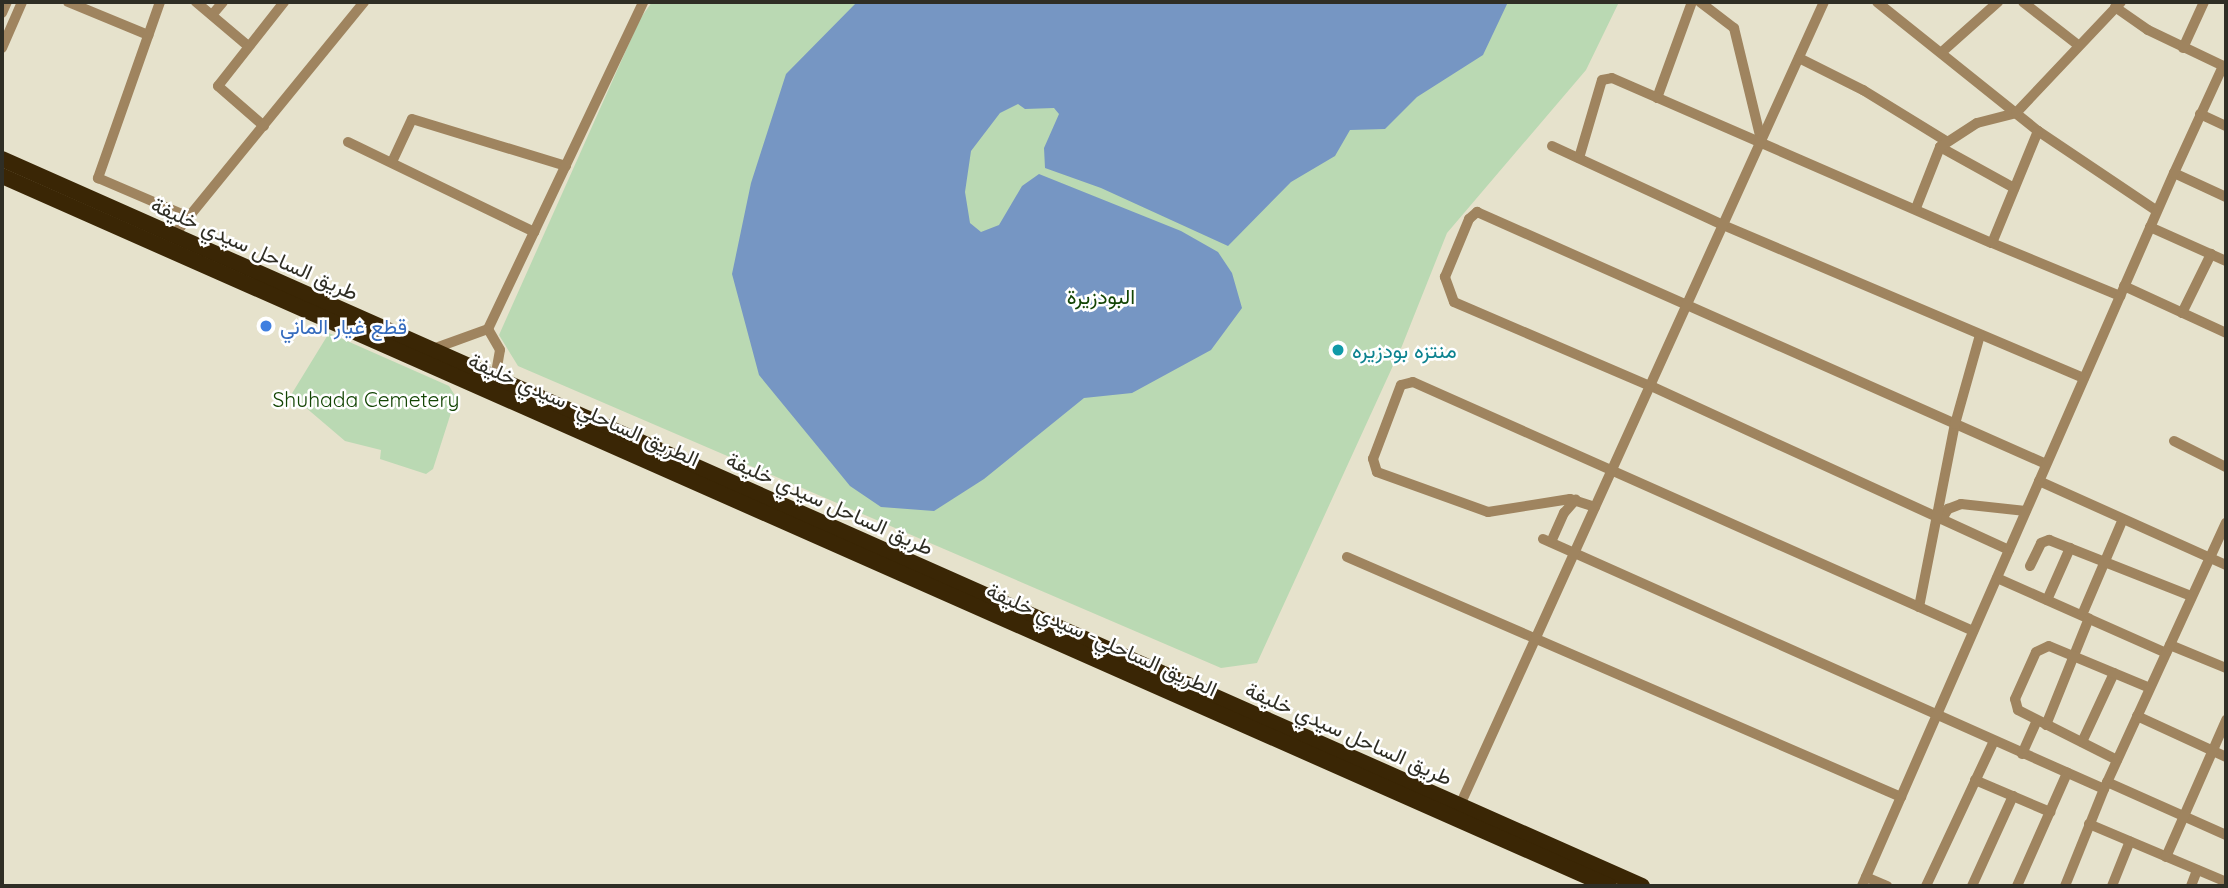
<!DOCTYPE html>
<meta charset="utf-8">
<style>
body{margin:0}
#map{position:relative;width:2228px;height:888px;overflow:hidden;background:#e6e2cc;font-family:Quicksand,Vazirmatn,sans-serif}
div>[style]{position:absolute}
[style*='--x']{left:calc(var(--x)*1px);top:calc(var(--y)*1px);width:calc(var(--w)*1px);rotate:calc(var(--a)*1deg)}
.green>*{inset:0;background:#bad9b3}
.water>*{inset:0;background:#7696c3}
.minor>*{height:10px;margin:-5px;padding:0 5px;transform-origin:5px;border-radius:5px;background:#9f845f}
.highway>*{height:16px;margin:-8px;padding:0 8px;transform-origin:8px;border-radius:8px;background:#3a2605}
.dots>*{width:19px;height:19px;translate:-50% -50%;box-sizing:border-box;border:4px solid #fff;border-radius:50%}
span{translate:-50% -50%;white-space:nowrap;text-align:center;line-height:1.15;-webkit-text-stroke:5px #fff;paint-order:stroke}
.street-label{font-size:21px;color:#2f2e25}
.park-label{font-size:21px;color:#134504}
.shop-label{font-size:21px;color:#366cbe}
.left{translate:0 -50%;text-align:left}
.culture-label{font-size:21px;color:#0d838f}
.frame{position:absolute;inset:0;border:4px solid #2f2e25;pointer-events:none}
</style>
<div id="map">
<div class="green">
<i style="clip-path:polygon(652px 2px,1619px 2px,1586px 70px,1447px 233px,1402px 346px,1257px 663px,1221px 668px,518px 366px,499px 335px,640px 19px)"></i>
<i style="clip-path:polygon(329px 333px,449px 386px,456px 397px,433px 469px,426px 474px,380px 459px,381px 450px,345px 441px,291px 395px)"></i>
</div>
<div class="water">
<i style="clip-path:polygon(857px 2px,1508px 2px,1483px 55px,1417px 97px,1385px 129px,1350px 130px,1335px 156px,1291px 182px,1228px 246px,1101px 188px,1045px 168px,1044px 148px,1059px 114px,1054px 108px,1025px 109px,1018px 104px,1000px 113px,971px 151px,965px 192px,970px 223px,981px 232px,999px 225px,1022px 186px,1039px 174px,1181px 231px,1218px 252px,1232px 273px,1242px 308px,1211px 350px,1132px 393px,1084px 398px,984px 479px,934px 511px,881px 507px,850px 486px,832px 464px,759px 375px,732px 274px,751px 183px,786px 74px)"></i>
</div>
<div class="minor">
<i style="--x:68;--y:2;--w:87;--a:22.4"></i>
<i style="--x:160;--y:2;--w:187;--a:109.4"></i>
<i style="--x:98;--y:178;--w:99;--a:23.2"></i>
<i style="--x:196;--y:2;--w:68;--a:40.2"></i>
<i style="--x:1700;--y:2;--w:43;--a:37.4"></i>
<i style="--x:1734;--y:28;--w:115;--a:76.4"></i>
<i style="--x:1877;--y:2;--w:206;--a:38.7"></i>
<i style="--x:2038;--y:131;--w:143;--a:33.9"></i>
<i style="--x:2023;--y:2;--w:70;--a:38"></i>
<i style="--x:2115;--y:7;--w:40;--a:34.9"></i>
<i style="--x:2148;--y:30;--w:83;--a:25.6"></i>
<i style="--x:2;--y:13;--w:12;--a:-66"></i>
<i style="--x:212;--y:15;--w:17;--a:-50"></i>
<i style="--x:2;--y:48;--w:50;--a:-66.5"></i>
<i style="--x:2183;--y:48;--w:51;--a:-65.5"></i>
<i style="--x:1943;--y:51;--w:74;--a:-41.7"></i>
<i style="--x:1799;--y:58;--w:72;--a:26.6"></i>
<i style="--x:1863;--y:90;--w:97;--a:31.6"></i>
<i style="--x:1657;--y:98;--w:102;--a:-70"></i>
<i style="--x:2200;--y:114;--w:29;--a:25"></i>
<i style="--x:264;--y:126;--w:61;--a:-139"></i>
<i style="--x:218;--y:86;--w:107;--a:-51.8"></i>
<i style="--x:2038;--y:131;--w:121;--a:112.3"></i>
<i style="--x:1992;--y:243;--w:139;--a:22.5"></i>
<i style="--x:348;--y:142;--w:207;--a:25.8"></i>
<i style="--x:1552;--y:146;--w:188;--a:24.8"></i>
<i style="--x:1723;--y:225;--w:392;--a:23"></i>
<i style="--x:1940;--y:147;--w:85;--a:29"></i>
<i style="--x:1579;--y:158;--w:81;--a:-73.6"></i>
<i style="--x:1602;--y:80;--w:10;--a:-11"></i>
<i style="--x:1612;--y:78;--w:414;--a:23.5"></i>
<i style="--x:392;--y:162;--w:47;--a:-65.1"></i>
<i style="--x:412;--y:119;--w:161;--a:17"></i>
<i style="--x:2174;--y:173;--w:57;--a:24.8"></i>
<i style="--x:1916;--y:208;--w:66;--a:-68.5"></i>
<i style="--x:1940;--y:147;--w:44;--a:-33"></i>
<i style="--x:1977;--y:123;--w:40;--a:-14.4"></i>
<i style="--x:2016;--y:113;--w:153;--a:-46.6"></i>
<i style="--x:2150;--y:227;--w:83;--a:24.1"></i>
<i style="--x:174;--y:235;--w:301;--a:-50.8"></i>
<i style="--x:2124;--y:286;--w:112;--a:24.7"></i>
<i style="--x:2182;--y:313;--w:66;--a:-63.8"></i>
<i style="--x:488;--y:329;--w:24;--a:60"></i>
<i style="--x:500;--y:350;--w:28;--a:100"></i>
<i style="--x:430;--y:350;--w:62;--a:-19.9"></i>
<i style="--x:488;--y:329;--w:362;--a:-64.6"></i>
<i style="--x:2174;--y:441;--w:58;--a:26.6"></i>
<i style="--x:2039;--y:481;--w:205;--a:24.2"></i>
<i style="--x:1595;--y:507;--w:26;--a:-162"></i>
<i style="--x:1570;--y:499;--w:83;--a:171"></i>
<i style="--x:1488;--y:512;--w:118;--a:-160.2"></i>
<i style="--x:1377;--y:472;--w:14;--a:-107"></i>
<i style="--x:1373;--y:459;--w:79;--a:-69.3"></i>
<i style="--x:1401;--y:385;--w:12;--a:-14"></i>
<i style="--x:1413;--y:382;--w:613;--a:23.97"></i>
<i style="--x:1942;--y:519;--w:12;--a:-59"></i>
<i style="--x:1948;--y:509;--w:14;--a:-21"></i>
<i style="--x:1961;--y:504;--w:65;--a:6.1"></i>
<i style="--x:1543;--y:539;--w:614;--a:24.02"></i>
<i style="--x:1551;--y:542;--w:32;--a:-66"></i>
<i style="--x:1564;--y:513;--w:18;--a:-49"></i>
<i style="--x:2009;--y:550;--w:395;--a:-155.4"></i>
<i style="--x:1650;--y:386;--w:213;--a:-156.8"></i>
<i style="--x:1454;--y:302;--w:27;--a:-110"></i>
<i style="--x:1445;--y:277;--w:63;--a:-67.5"></i>
<i style="--x:1469;--y:219;--w:11;--a:-41"></i>
<i style="--x:1477;--y:212;--w:622;--a:23.89"></i>
<i style="--x:1347;--y:557;--w:604;--a:23.42"></i>
<i style="--x:2030;--y:566;--w:25;--a:-64"></i>
<i style="--x:2041;--y:543;--w:9;--a:-21"></i>
<i style="--x:2049;--y:540;--w:153;--a:21.5"></i>
<i style="--x:1997;--y:578;--w:185;--a:23.9"></i>
<i style="--x:2047;--y:600;--w:57;--a:-66.1"></i>
<i style="--x:1919;--y:607;--w:187;--a:-78.9"></i>
<i style="--x:1955;--y:424;--w:92;--a:-74.3"></i>
<i style="--x:2082;--y:615;--w:104;--a:-66.9"></i>
<i style="--x:2170;--y:645;--w:61;--a:22.3"></i>
<i style="--x:2137;--y:716;--w:98;--a:24.7"></i>
<i style="--x:2046;--y:725;--w:115;--a:-68.1"></i>
<i style="--x:2082;--y:742;--w:76;--a:-65.1"></i>
<i style="--x:2022;--y:754;--w:36;--a:-66"></i>
<i style="--x:2117;--y:760;--w:111;--a:-153.2"></i>
<i style="--x:2018;--y:710;--w:11;--a:-105"></i>
<i style="--x:2015;--y:699;--w:51;--a:-65.9"></i>
<i style="--x:2036;--y:652;--w:14;--a:-25"></i>
<i style="--x:2049;--y:646;--w:109;--a:22.6"></i>
<i style="--x:1975;--y:780;--w:82;--a:23.1"></i>
<i style="--x:2107;--y:782;--w:130;--a:24"></i>
<i style="--x:1460;--y:805;--w:882;--a:-65.62"></i>
<i style="--x:2089;--y:824;--w:149;--a:22.9"></i>
<i style="--x:2166;--y:857;--w:150;--a:-66.3"></i>
<i style="--x:1866;--y:877;--w:23;--a:23"></i>
<i style="--x:1862;--y:886;--w:778;--a:-66.37"></i>
<i style="--x:2174;--y:173;--w:118;--a:-65.4"></i>
<i style="--x:2223;--y:66;--w:3;--a:18"></i>
<i style="--x:1926;--y:886;--w:160;--a:-64.9"></i>
<i style="--x:1972;--y:886;--w:99;--a:-65.5"></i>
<i style="--x:2017;--y:886;--w:124;--a:-66.1"></i>
<i style="--x:2065;--y:886;--w:105;--a:-68.1"></i>
<i style="--x:2104;--y:789;--w:293;--a:-65.4"></i>
<i style="--x:2112;--y:886;--w:48;--a:-68.2"></i>
<i style="--x:2191;--y:886;--w:17;--a:-69"></i>
</div>
<div class="highway">
<i style="--x:2;--y:159;--w:1794;--a:23.91"></i>
<i style="--x:2;--y:176;--w:1757;--a:23.84"></i>
</div>
<div class="dots">
<i style="left:266px;top:326px;background:#3f7fe0"></i>
<i style="left:1338px;top:350px;background:#0f9aa8"></i>
</div>
<div class="street-label">
<span style="left:255px;top:248px;rotate:24deg">طريق الساحل سيدي خليفة</span>
<span style="left:584px;top:409px;rotate:24deg">الطريق الساحلي- سيدي خليفة</span>
<span style="left:830px;top:503px;rotate:24deg">طريق الساحل سيدي خليفة</span>
<span style="left:1102px;top:639px;rotate:24deg">الطريق الساحلي- سيدي خليفة</span>
<span style="left:1349px;top:733px;rotate:24deg">طريق الساحل سيدي خليفة</span>
</div>
<div class="park-label">
<span style="left:1101px;top:296px">البودزيرة</span>
<span style="left:366px;top:399px">Shuhada Cemetery</span>
</div>
<div class="shop-label">
<span class="left" style="left:280px;top:326px">قطع غيار الماني</span>
</div>
<div class="culture-label">
<span class="left" style="left:1352px;top:350px">منتزه بودزيره</span>
</div>
<div class="frame"></div>
</div>
